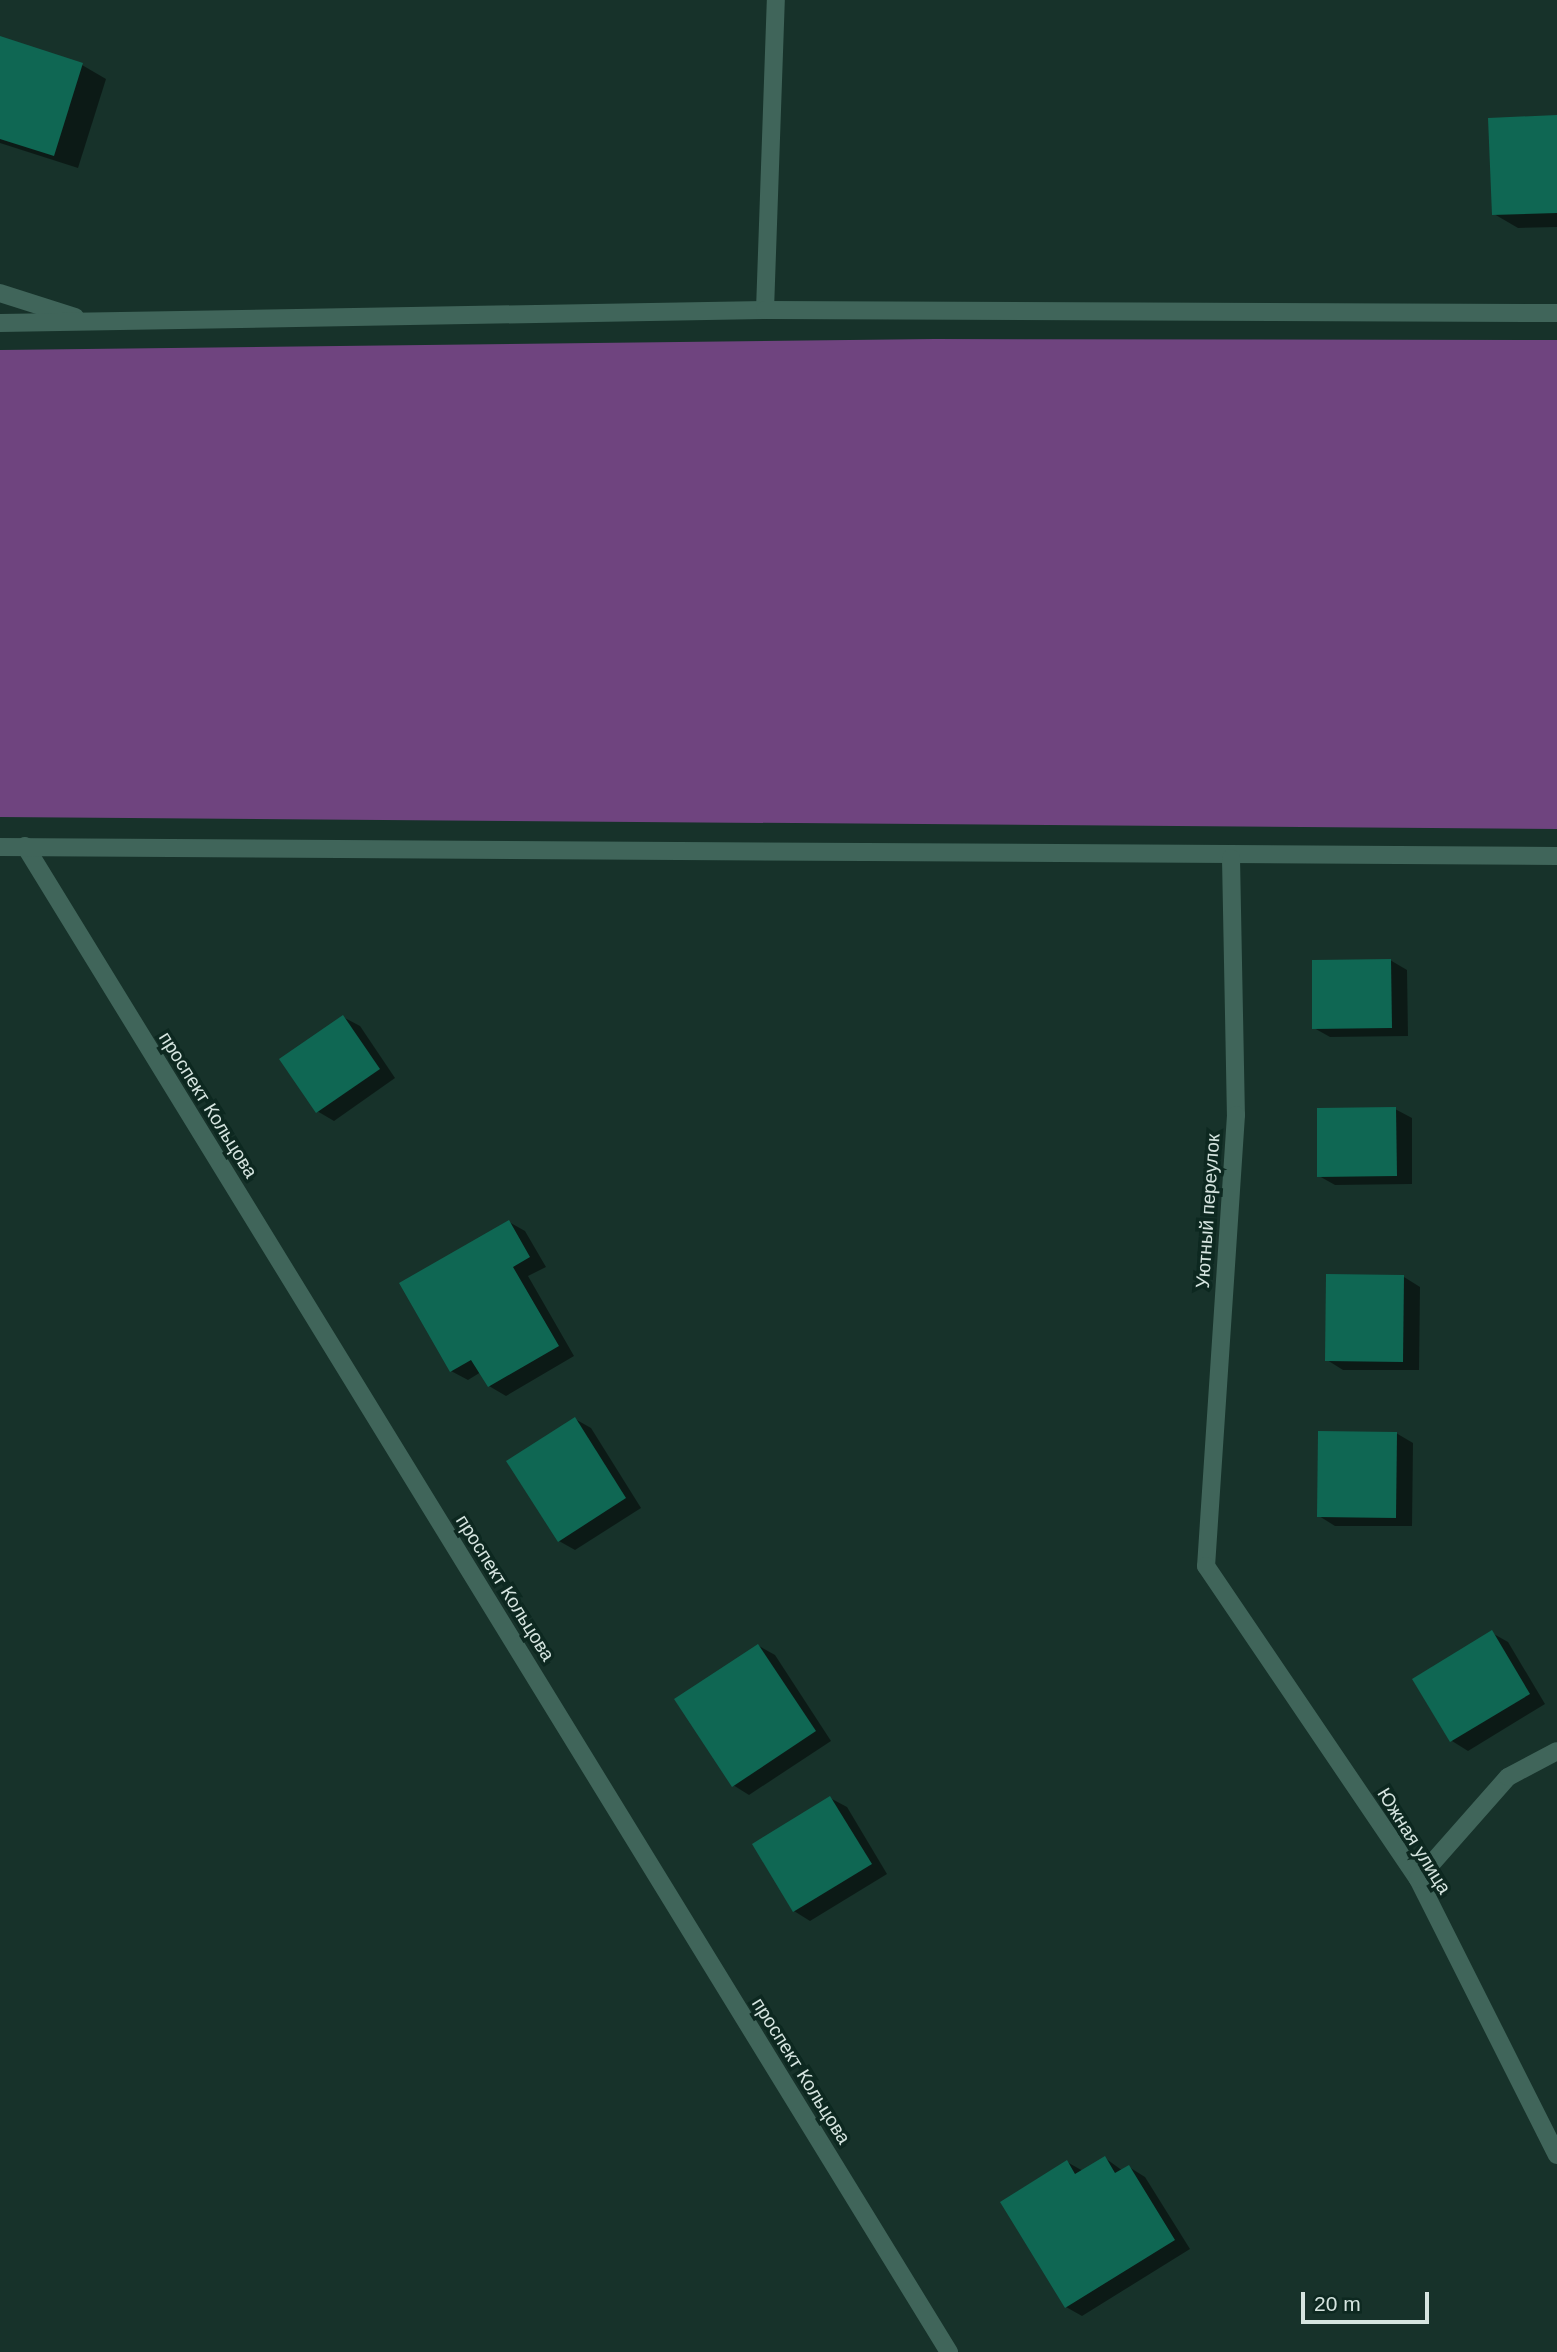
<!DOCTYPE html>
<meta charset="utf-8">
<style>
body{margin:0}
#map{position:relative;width:1557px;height:2352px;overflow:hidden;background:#17322a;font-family:Arial,sans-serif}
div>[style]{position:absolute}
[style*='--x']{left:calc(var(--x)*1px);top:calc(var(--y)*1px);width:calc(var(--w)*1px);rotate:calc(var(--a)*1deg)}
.forest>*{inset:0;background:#6f447f}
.shadow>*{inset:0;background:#0007}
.building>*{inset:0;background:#0f6753}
.minor>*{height:18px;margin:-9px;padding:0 9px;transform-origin:9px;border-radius:9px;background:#40655a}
span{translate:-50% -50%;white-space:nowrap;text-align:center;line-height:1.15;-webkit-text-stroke:7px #0d2820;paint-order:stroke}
.street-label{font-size:19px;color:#d6e5e0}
.scale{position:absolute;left:1301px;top:2292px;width:128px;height:32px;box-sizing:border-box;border:4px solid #d6e5e0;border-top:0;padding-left:9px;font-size:21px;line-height:24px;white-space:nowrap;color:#d6e5e0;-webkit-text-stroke:5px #0d2820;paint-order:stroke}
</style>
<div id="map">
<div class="forest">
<i style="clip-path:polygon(935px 339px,1557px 340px,1557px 829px,0 817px,0 350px)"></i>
</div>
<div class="shadow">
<i style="clip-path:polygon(0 38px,82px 65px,106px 79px,78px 168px,0 143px)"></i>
<i style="clip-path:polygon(1557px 117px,1557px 227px,1518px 228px,1494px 214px)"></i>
<i style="clip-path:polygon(1390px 960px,1407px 970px,1408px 1036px,1330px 1037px,1314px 1028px)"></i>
<i style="clip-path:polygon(343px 1017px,360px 1026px,395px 1078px,334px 1121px,317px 1111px)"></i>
<i style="clip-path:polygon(1395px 1109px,1412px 1118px,1412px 1184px,1335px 1185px,1319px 1176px)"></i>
<i style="clip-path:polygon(509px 1222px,525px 1231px,546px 1267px,528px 1276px,574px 1356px,506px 1396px,489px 1386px,481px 1372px,468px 1380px,451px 1371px)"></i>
<i style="clip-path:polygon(1404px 1277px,1420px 1287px,1419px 1370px,1343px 1370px,1327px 1360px)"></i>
<i style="clip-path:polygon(575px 1419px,591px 1428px,641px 1508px,575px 1550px,559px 1541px)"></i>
<i style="clip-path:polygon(1396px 1433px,1413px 1443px,1412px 1526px,1335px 1526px,1319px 1516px)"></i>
<i style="clip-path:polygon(1492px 1633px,1508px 1642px,1545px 1704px,1468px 1751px,1452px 1741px,1415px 1679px)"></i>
<i style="clip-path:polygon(759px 1646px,775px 1655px,831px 1741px,749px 1795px,733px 1785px)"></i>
<i style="clip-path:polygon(830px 1798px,847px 1807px,887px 1874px,810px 1921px,794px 1911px)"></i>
<i style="clip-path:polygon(1105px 2158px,1123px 2171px,1129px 2167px,1145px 2177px,1190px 2249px,1082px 2316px,1066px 2307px,1067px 2162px,1083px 2171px)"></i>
</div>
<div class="building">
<i style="clip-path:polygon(0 36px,83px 63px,54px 156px,0 139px)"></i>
<i style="clip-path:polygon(1557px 115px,1557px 213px,1492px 215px,1488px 118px)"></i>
<i style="clip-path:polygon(1391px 959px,1392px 1028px,1312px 1029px,1312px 960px)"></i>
<i style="clip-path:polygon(343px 1015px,380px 1069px,316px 1113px,279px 1059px)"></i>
<i style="clip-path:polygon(1396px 1107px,1397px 1176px,1317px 1177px,1317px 1108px)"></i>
<i style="clip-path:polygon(509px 1220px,530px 1257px,513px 1267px,559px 1346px,488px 1387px,471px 1360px,450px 1372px,399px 1283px)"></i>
<i style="clip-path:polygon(1326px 1274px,1404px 1275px,1403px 1362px,1325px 1361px)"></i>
<i style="clip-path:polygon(575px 1417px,626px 1498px,558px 1542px,506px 1461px)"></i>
<i style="clip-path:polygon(1318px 1431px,1397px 1432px,1396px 1518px,1317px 1517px)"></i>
<i style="clip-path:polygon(1492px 1630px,1530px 1694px,1450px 1742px,1412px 1679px)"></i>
<i style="clip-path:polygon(758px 1644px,816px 1731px,732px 1787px,674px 1699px)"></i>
<i style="clip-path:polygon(830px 1796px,872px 1864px,793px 1912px,752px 1844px)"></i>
<i style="clip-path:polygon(1105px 2156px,1115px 2173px,1129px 2165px,1175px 2240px,1065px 2308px,1000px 2202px,1067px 2160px,1075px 2174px)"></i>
</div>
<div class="minor">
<i style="--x:0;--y:293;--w:79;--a:17.7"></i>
<i style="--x:765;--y:310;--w:310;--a:-88"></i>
<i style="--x:0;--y:323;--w:765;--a:-0.97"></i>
<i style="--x:765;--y:310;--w:792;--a:0.22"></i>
<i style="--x:25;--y:846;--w:1767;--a:58.47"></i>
<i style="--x:0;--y:847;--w:1557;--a:0.33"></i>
<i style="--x:1231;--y:858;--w:257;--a:88.9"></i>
<i style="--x:1236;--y:1115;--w:452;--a:93.8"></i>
<i style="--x:1206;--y:1566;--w:378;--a:55.9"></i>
<i style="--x:1418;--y:1879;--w:309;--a:63.3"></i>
<i style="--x:1418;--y:1879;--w:136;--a:-48.6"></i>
<i style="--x:1508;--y:1777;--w:55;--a:-28"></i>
</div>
<div class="street-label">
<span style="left:208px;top:1105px;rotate:58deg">проспект Кольцова</span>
<span style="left:1208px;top:1211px;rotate:-86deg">Уютный переулок</span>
<span style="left:505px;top:1588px;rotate:58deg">проспект Кольцова</span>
<span style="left:1414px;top:1841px;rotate:58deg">Южная улица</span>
<span style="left:801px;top:2071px;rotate:58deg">проспект Кольцова</span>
</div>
<div class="scale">20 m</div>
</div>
